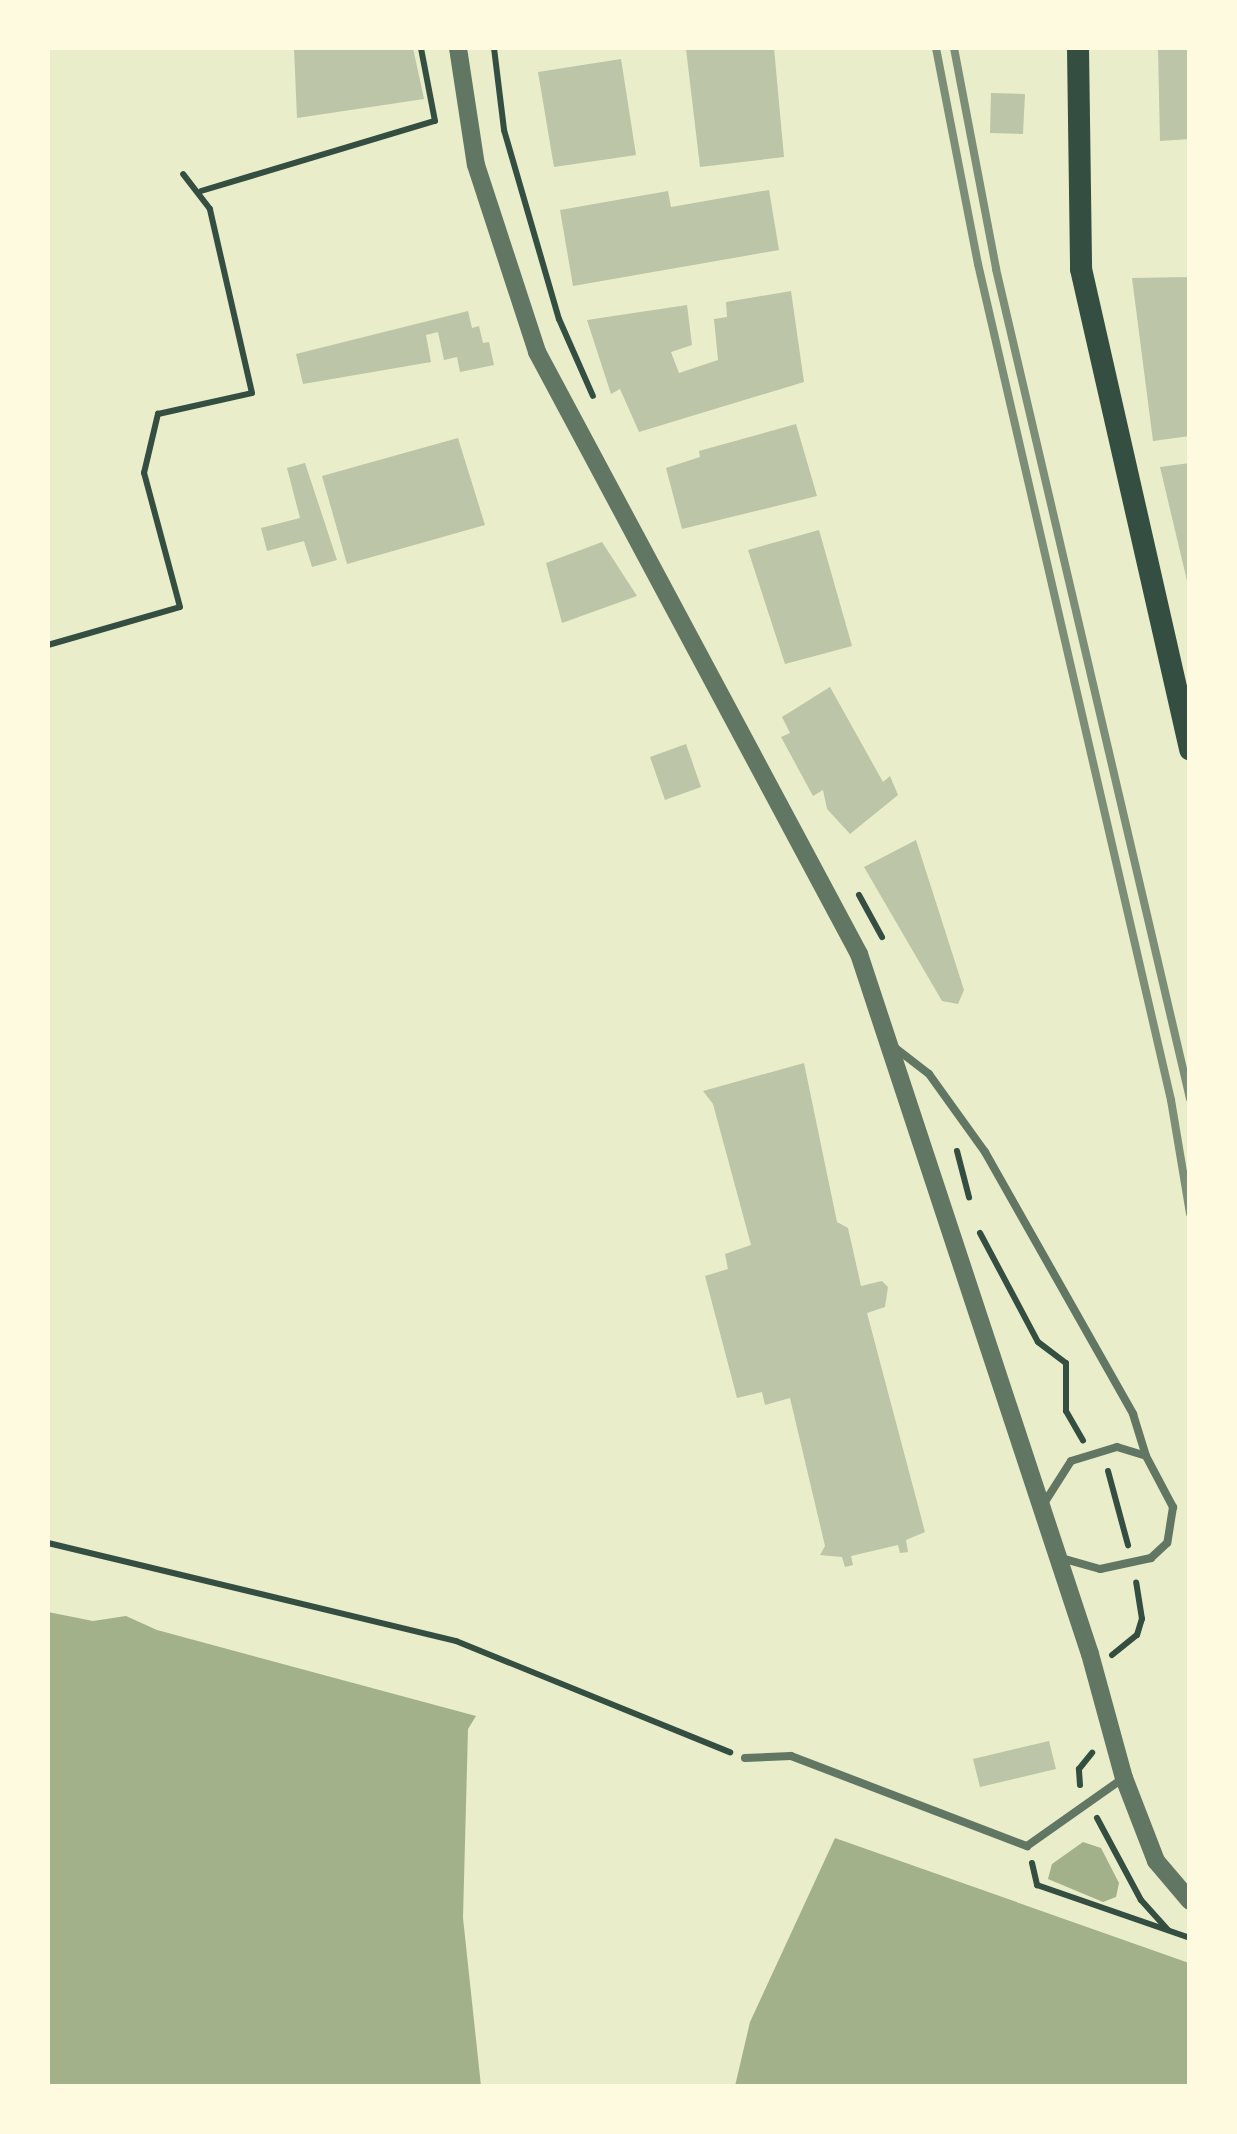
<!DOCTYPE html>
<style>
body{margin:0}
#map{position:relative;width:1237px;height:2134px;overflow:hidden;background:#e9edc9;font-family:Quicksand,sans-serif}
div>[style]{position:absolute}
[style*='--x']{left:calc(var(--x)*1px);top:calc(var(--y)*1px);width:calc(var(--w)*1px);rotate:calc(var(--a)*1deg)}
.water>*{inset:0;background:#a3b18a}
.building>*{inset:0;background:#bcc5a7}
.path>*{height:6px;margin:-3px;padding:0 3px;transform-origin:3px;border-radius:3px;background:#344e41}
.service>*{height:8px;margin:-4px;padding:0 4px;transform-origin:4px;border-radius:4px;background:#617663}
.tertiary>*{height:18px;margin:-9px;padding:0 9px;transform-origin:9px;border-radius:9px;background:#617663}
.primary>*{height:22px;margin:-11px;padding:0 11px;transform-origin:11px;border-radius:11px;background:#344e41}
.rail>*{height:8px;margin:-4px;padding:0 4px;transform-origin:4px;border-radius:4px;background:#7c8e77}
span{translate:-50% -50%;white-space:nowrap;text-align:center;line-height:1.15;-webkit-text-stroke:10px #fefae0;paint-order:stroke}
.frame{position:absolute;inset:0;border:50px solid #fefae0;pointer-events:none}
</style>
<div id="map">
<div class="water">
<i style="clip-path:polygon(48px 1612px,93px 1621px,126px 1616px,157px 1630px,476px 1716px,468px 1729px,463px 1918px,481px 2086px,48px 2086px)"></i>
<i style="clip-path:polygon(835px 1838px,1189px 1963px,1189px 2086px,735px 2086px,750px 2022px)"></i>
<i style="clip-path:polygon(1083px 1842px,1101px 1848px,1119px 1883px,1116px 1897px,1103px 1902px,1048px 1879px,1052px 1864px)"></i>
</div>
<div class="building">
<i style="clip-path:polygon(294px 48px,413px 48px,424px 99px,297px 118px)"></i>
<i style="clip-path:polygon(774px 48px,784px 157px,700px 167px,686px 49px)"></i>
<i style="clip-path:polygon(1158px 48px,1190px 48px,1190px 139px,1160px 141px)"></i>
<i style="clip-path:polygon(621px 59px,636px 155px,554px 167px,538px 72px)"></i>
<i style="clip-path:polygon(991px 93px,1025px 94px,1023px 134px,990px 133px)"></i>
<i style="clip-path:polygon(769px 190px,779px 250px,573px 286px,560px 210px,668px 191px,671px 207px)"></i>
<i style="clip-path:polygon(1190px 277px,1190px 436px,1153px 441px,1132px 278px)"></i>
<i style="clip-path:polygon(791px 291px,804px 382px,639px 432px,620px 389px,611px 394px,587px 320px,687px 305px,692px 345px,671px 352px,679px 373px,718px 360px,714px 319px,727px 317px,726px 302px)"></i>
<i style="clip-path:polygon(468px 311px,472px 328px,479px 326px,483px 343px,489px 342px,494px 365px,460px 372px,457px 357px,444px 360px,438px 332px,426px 335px,431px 362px,303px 384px,296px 354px)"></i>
<i style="clip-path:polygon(796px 424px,817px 496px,682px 529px,666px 468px,700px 457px,699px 451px)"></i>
<i style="clip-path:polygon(458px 438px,485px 525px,347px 564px,322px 476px)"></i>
<i style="clip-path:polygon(305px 463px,337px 560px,312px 567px,304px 541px,267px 551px,261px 528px,300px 518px,287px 468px)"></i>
<i style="clip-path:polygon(1190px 463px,1190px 585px,1188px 585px,1160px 467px)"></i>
<i style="clip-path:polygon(819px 530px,852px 646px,785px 664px,748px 550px)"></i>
<i style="clip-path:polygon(602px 542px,637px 596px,562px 623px,546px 563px)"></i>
<i style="clip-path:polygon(830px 687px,883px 782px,890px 776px,898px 795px,850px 834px,827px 809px,823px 790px,813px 796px,781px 737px,790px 733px,782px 717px)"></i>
<i style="clip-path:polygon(686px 744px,701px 787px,665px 800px,650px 757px)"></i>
<i style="clip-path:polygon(916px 840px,964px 990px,958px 1004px,942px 1001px,864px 867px)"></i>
<i style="clip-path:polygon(804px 1063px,837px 1222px,848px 1228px,861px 1286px,882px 1281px,888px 1287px,885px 1307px,867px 1313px,925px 1532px,906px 1540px,908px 1552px,900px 1553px,898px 1545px,851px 1556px,853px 1565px,845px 1567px,842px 1557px,820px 1555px,825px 1546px,790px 1398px,765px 1405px,762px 1392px,737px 1398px,705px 1276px,728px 1269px,725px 1254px,751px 1245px,713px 1104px,703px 1091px)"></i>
<i style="clip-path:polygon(1049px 1741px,1056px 1769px,980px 1787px,973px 1759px)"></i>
</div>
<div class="path">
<i style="--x:494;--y:48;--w:83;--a:83"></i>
<i style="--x:504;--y:130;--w:197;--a:73.8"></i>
<i style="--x:559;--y:319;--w:84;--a:66.2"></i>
<i style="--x:201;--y:191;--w:244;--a:-16.7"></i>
<i style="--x:435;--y:121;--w:74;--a:-100.9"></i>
<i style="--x:48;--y:645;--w:137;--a:-16.1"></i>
<i style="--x:180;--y:607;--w:139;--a:-105"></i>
<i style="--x:144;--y:473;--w:61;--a:-76.7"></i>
<i style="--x:158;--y:414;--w:96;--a:-12.6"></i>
<i style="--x:252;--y:393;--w:189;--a:-102.9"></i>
<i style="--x:210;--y:209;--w:44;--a:-127.6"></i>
<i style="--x:859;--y:895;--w:48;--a:61.3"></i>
<i style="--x:957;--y:1151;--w:48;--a:75.4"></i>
<i style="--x:980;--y:1233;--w:123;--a:62"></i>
<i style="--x:1038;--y:1342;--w:35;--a:37"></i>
<i style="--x:1066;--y:1363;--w:48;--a:90"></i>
<i style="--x:1066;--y:1411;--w:34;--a:60"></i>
<i style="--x:1108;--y:1471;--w:77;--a:74.9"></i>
<i style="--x:48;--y:1543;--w:420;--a:13.5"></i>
<i style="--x:456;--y:1641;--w:296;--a:22.1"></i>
<i style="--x:1112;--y:1655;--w:32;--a:-39"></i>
<i style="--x:1137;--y:1635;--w:17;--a:-73"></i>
<i style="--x:1142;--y:1619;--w:37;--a:-99"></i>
<i style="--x:1080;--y:1785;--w:16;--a:-94"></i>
<i style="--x:1079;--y:1769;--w:21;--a:-51"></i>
<i style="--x:1097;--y:1818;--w:93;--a:61.8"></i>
<i style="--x:1141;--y:1900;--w:40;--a:48"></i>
<i style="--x:1032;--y:1863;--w:23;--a:77"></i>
<i style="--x:1037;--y:1885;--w:162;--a:19.1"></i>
</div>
<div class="service">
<i style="--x:894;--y:1047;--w:44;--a:37.6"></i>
<i style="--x:929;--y:1074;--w:96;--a:54.3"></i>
<i style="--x:985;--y:1152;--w:301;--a:60.5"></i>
<i style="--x:1133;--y:1414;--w:44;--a:72.8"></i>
<i style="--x:1043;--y:1505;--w:52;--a:-57.5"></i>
<i style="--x:1071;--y:1461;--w:48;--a:-16.9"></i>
<i style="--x:1117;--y:1447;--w:30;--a:17"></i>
<i style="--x:1146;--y:1456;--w:58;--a:62.1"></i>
<i style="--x:1173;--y:1507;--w:36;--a:99"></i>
<i style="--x:1167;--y:1543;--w:22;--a:137"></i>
<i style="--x:1151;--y:1558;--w:52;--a:167.8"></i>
<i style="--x:1100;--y:1569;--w:41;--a:-164.2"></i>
<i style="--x:745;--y:1758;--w:46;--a:-2.5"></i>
<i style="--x:791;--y:1756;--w:253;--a:20.9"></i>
<i style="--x:1027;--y:1846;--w:116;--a:-35.2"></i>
</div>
<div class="tertiary">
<i style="--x:458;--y:48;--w:118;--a:81.3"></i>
<i style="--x:476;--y:165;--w:197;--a:71.9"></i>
<i style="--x:537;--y:352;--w:683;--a:61.86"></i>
<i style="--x:859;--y:954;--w:737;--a:71.74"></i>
<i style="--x:1090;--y:1654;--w:129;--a:74.7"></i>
<i style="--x:1124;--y:1778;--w:89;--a:68.9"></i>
<i style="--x:1156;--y:1861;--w:52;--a:49.6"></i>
</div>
<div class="primary">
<i style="--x:1078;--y:48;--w:221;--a:89.2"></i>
<i style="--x:1081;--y:269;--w:493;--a:77.2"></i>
</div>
<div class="rail">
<i style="--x:936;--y:48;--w:220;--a:79"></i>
<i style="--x:978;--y:264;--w:858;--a:77"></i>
<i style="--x:1171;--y:1100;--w:115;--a:80.5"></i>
<i style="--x:954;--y:48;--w:225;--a:79.2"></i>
<i style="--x:996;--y:269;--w:852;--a:76.84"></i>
</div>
<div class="frame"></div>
</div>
